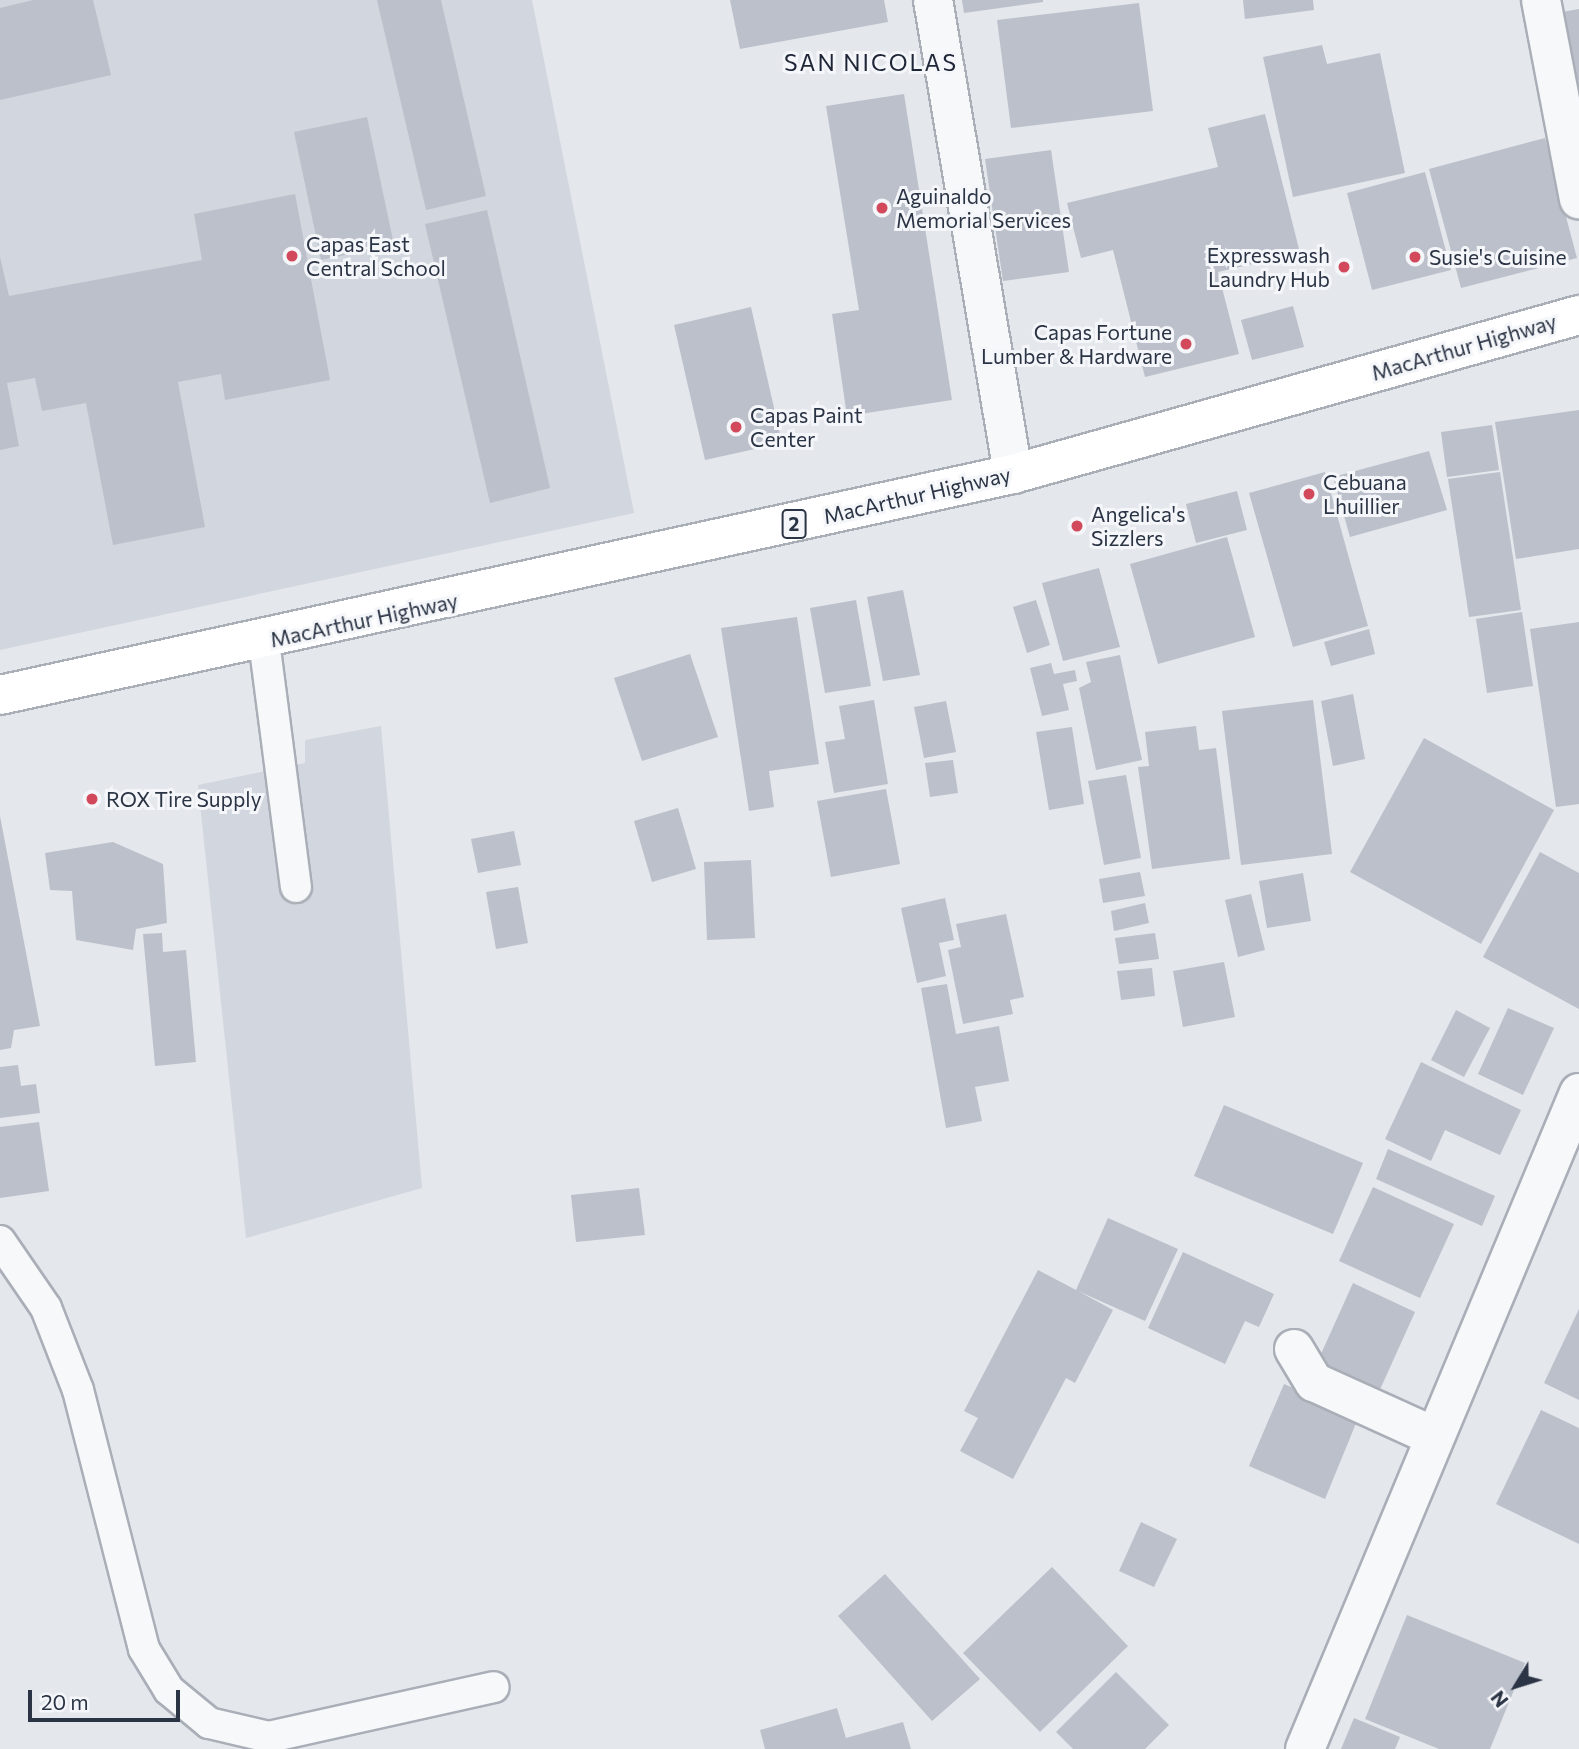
<!DOCTYPE html>
<style>
body{margin:0}
#map{position:relative;width:1579px;height:1749px;overflow:hidden;background:#e4e7ec;font-family:Commissioner,sans-serif}
div>[style]{position:absolute}
[style*='--x']{left:calc(var(--x)*1px);top:calc(var(--y)*1px);width:calc(var(--w)*1px);rotate:calc(var(--a)*1deg)}
.built>*{inset:0;background:#d2d6de}
.building>*{inset:0;background:#bbc0ca}
.roads{filter:drop-shadow(2px 0 #a9aeb7) drop-shadow(-2px 0 #a9aeb7) drop-shadow(0 2px #a9aeb7) drop-shadow(0 -2px #a9aeb7)}
.service>*{height:30px;margin:-15px;padding:0 15px;transform-origin:15px;border-radius:15px;background:#f7f8fa}
.minor>*{height:38px;margin:-19px;padding:0 19px;transform-origin:19px;border-radius:19px;background:#f7f8fa}
.trunk>*{height:38px;margin:-19px;padding:0 19px;transform-origin:19px;border-radius:19px;background:#fff}
.dots>*{width:19px;height:19px;translate:-50% -50%;box-sizing:border-box;border:4px solid #f4f6f9;border-radius:50%}
span{translate:-50% -50%;white-space:nowrap;text-align:center;line-height:1.15;-webkit-text-stroke:6px #f4f6f9;paint-order:stroke}
.shield-label span{padding:2px 5px;background:#f4f6f9;border:2px solid;border-radius:5px;-webkit-text-stroke-width:0}
.shield-label{font-size:19px;color:#2b3445;font-weight:700}
.poi-label{font-size:21px;color:#2b3445}
.left{translate:0 -50%;text-align:left}
.right{translate:-100% -50%;text-align:right}
.street-label{font-size:21px;color:#2b3445}
.neighbourhood-label{font-size:23px;color:#1d2536;letter-spacing:2px}
.north{position:absolute;left:1481px;top:1651px;width:70px;height:70px;-webkit-text-stroke:5px #f4f6f9;paint-order:stroke;rotate:232deg;font-size:19px;font-weight:700;line-height:28px;text-align:center;color:#2b3445}
.north::after{content:'';display:block;margin:auto;width:24px;height:32px;background:#2b3445;clip-path:polygon(50% 0,100% 100%,50% 72%,0 100%)}
.scale{position:absolute;left:28px;top:1690px;width:152px;height:32px;box-sizing:border-box;border:4px solid #2b3445;border-top:0;padding-left:9px;font-size:21px;line-height:24px;white-space:nowrap;color:#2b3445;-webkit-text-stroke:5px #f4f6f9;paint-order:stroke}
</style>
<div id="map">
<div class="built">
<i style="clip-path:polygon(0 0,532px 0,634px 513px,0 650px)"></i>
<i style="clip-path:polygon(381px 726px,422px 1188px,246px 1238px,198px 785px,305px 763px,305px 740px)"></i>
</div>
<div class="building">
<i style="clip-path:polygon(33px 0,93px 0,111px 75px,0 100px,0 8px)"></i>
<i style="clip-path:polygon(377px 0,441px 0,486px 196px,426px 210px)"></i>
<i style="clip-path:polygon(730px 0,884px 0,888px 22px,740px 49px)"></i>
<i style="clip-path:polygon(962px 0,1043px 0,1043px 2px,964px 13px)"></i>
<i style="clip-path:polygon(1243px 0,1313px 0,1314px 10px,1245px 19px)"></i>
<i style="clip-path:polygon(1139px 3px,1153px 111px,1011px 128px,997px 20px)"></i>
<i style="clip-path:polygon(1579px 9px,1579px 154px,1551px 14px)"></i>
<i style="clip-path:polygon(1322px 45px,1327px 64px,1380px 53px,1405px 173px,1293px 197px,1263px 57px)"></i>
<i style="clip-path:polygon(904px 94px,952px 400px,847px 416px,832px 314px,859px 310px,826px 106px)"></i>
<i style="clip-path:polygon(1265px 114px,1300px 253px,1218px 272px,1239px 354px,1145px 377px,1113px 250px,1081px 258px,1067px 203px,1218px 167px,1208px 128px)"></i>
<i style="clip-path:polygon(367px 117px,394px 245px,321px 260px,294px 132px)"></i>
<i style="clip-path:polygon(1545px 138px,1577px 258px,1461px 288px,1429px 169px)"></i>
<i style="clip-path:polygon(1051px 150px,1069px 272px,1003px 281px,985px 159px)"></i>
<i style="clip-path:polygon(1425px 172px,1451px 270px,1372px 290px,1347px 193px)"></i>
<i style="clip-path:polygon(295px 194px,330px 380px,225px 400px,221px 374px,178px 382px,205px 527px,113px 545px,86px 403px,42px 411px,35px 378px,7px 383px,19px 446px,0 450px,0 257px,9px 296px,202px 260px,194px 214px)"></i>
<i style="clip-path:polygon(487px 210px,550px 488px,490px 503px,425px 224px)"></i>
<i style="clip-path:polygon(1293px 306px,1304px 347px,1252px 360px,1241px 320px)"></i>
<i style="clip-path:polygon(751px 307px,782px 443px,705px 460px,674px 325px)"></i>
<i style="clip-path:polygon(1579px 410px,1579px 549px,1516px 559px,1495px 422px)"></i>
<i style="clip-path:polygon(1492px 425px,1499px 470px,1447px 477px,1441px 432px)"></i>
<i style="clip-path:polygon(1429px 451px,1447px 510px,1350px 537px,1333px 477px)"></i>
<i style="clip-path:polygon(1325px 472px,1368px 626px,1293px 647px,1249px 493px)"></i>
<i style="clip-path:polygon(1500px 472px,1521px 610px,1469px 617px,1448px 479px)"></i>
<i style="clip-path:polygon(1237px 491px,1247px 530px,1196px 543px,1186px 504px)"></i>
<i style="clip-path:polygon(1227px 537px,1255px 637px,1158px 664px,1130px 564px)"></i>
<i style="clip-path:polygon(1099px 568px,1120px 647px,1063px 661px,1042px 583px)"></i>
<i style="clip-path:polygon(903px 590px,920px 675px,883px 681px,867px 597px)"></i>
<i style="clip-path:polygon(856px 600px,871px 686px,825px 693px,810px 608px)"></i>
<i style="clip-path:polygon(1036px 600px,1050px 645px,1027px 653px,1013px 607px)"></i>
<i style="clip-path:polygon(1522px 612px,1533px 686px,1487px 693px,1476px 619px)"></i>
<i style="clip-path:polygon(797px 617px,819px 764px,769px 771px,774px 807px,749px 811px,721px 628px)"></i>
<i style="clip-path:polygon(1579px 622px,1579px 804px,1556px 807px,1530px 629px)"></i>
<i style="clip-path:polygon(1369px 629px,1375px 654px,1331px 666px,1324px 642px)"></i>
<i style="clip-path:polygon(690px 654px,718px 737px,642px 761px,614px 678px)"></i>
<i style="clip-path:polygon(1120px 655px,1142px 760px,1096px 770px,1079px 688px,1091px 682px,1086px 662px)"></i>
<i style="clip-path:polygon(1051px 663px,1054px 674px,1075px 670px,1077px 681px,1063px 684px,1069px 710px,1042px 716px,1030px 668px)"></i>
<i style="clip-path:polygon(1353px 694px,1365px 759px,1333px 766px,1321px 701px)"></i>
<i style="clip-path:polygon(874px 700px,888px 784px,834px 793px,825px 742px,845px 739px,839px 706px)"></i>
<i style="clip-path:polygon(1313px 700px,1332px 854px,1241px 865px,1222px 711px)"></i>
<i style="clip-path:polygon(946px 701px,956px 752px,924px 758px,914px 707px)"></i>
<i style="clip-path:polygon(1196px 726px,1199px 750px,1216px 748px,1230px 859px,1152px 869px,1138px 767px,1149px 766px,1145px 732px)"></i>
<i style="clip-path:polygon(1072px 727px,1084px 804px,1049px 810px,1036px 732px)"></i>
<i style="clip-path:polygon(1424px 738px,1554px 810px,1481px 944px,1350px 872px)"></i>
<i style="clip-path:polygon(953px 760px,958px 793px,930px 797px,925px 763px)"></i>
<i style="clip-path:polygon(1126px 775px,1141px 858px,1104px 865px,1088px 781px)"></i>
<i style="clip-path:polygon(886px 789px,900px 864px,831px 877px,817px 801px)"></i>
<i style="clip-path:polygon(678px 808px,696px 869px,652px 882px,634px 821px)"></i>
<i style="clip-path:polygon(0 816px,40px 1026px,14px 1030px,11px 1048px,0 1050px)"></i>
<i style="clip-path:polygon(514px 831px,521px 865px,478px 873px,471px 839px)"></i>
<i style="clip-path:polygon(113px 842px,163px 864px,167px 923px,136px 929px,133px 950px,76px 940px,72px 891px,50px 890px,45px 853px)"></i>
<i style="clip-path:polygon(1540px 852px,1579px 873px,1579px 1009px,1483px 957px)"></i>
<i style="clip-path:polygon(751px 860px,755px 938px,707px 940px,704px 862px)"></i>
<i style="clip-path:polygon(1140px 872px,1145px 896px,1103px 903px,1099px 879px)"></i>
<i style="clip-path:polygon(1303px 873px,1311px 921px,1267px 928px,1259px 881px)"></i>
<i style="clip-path:polygon(518px 887px,528px 943px,496px 949px,486px 892px)"></i>
<i style="clip-path:polygon(1251px 894px,1265px 950px,1238px 957px,1225px 900px)"></i>
<i style="clip-path:polygon(945px 898px,954px 940px,939px 943px,946px 976px,917px 983px,901px 908px)"></i>
<i style="clip-path:polygon(1145px 903px,1149px 923px,1114px 931px,1111px 911px)"></i>
<i style="clip-path:polygon(1006px 914px,1024px 997px,1010px 1000px,1013px 1014px,963px 1024px,948px 950px,961px 947px,956px 924px)"></i>
<i style="clip-path:polygon(162px 933px,163px 952px,186px 950px,196px 1062px,155px 1066px,143px 934px)"></i>
<i style="clip-path:polygon(1155px 933px,1159px 959px,1119px 964px,1115px 938px)"></i>
<i style="clip-path:polygon(1224px 962px,1235px 1017px,1183px 1027px,1173px 971px)"></i>
<i style="clip-path:polygon(1152px 968px,1155px 996px,1121px 1000px,1117px 971px)"></i>
<i style="clip-path:polygon(947px 984px,956px 1034px,999px 1026px,1009px 1081px,975px 1087px,982px 1121px,946px 1128px,921px 988px)"></i>
<i style="clip-path:polygon(1508px 1008px,1554px 1028px,1523px 1095px,1478px 1074px)"></i>
<i style="clip-path:polygon(1456px 1010px,1490px 1028px,1464px 1077px,1431px 1060px)"></i>
<i style="clip-path:polygon(1421px 1062px,1521px 1110px,1500px 1155px,1445px 1130px,1431px 1161px,1385px 1139px)"></i>
<i style="clip-path:polygon(18px 1065px,21px 1086px,36px 1084px,40px 1113px,0 1118px,0 1067px)"></i>
<i style="clip-path:polygon(1224px 1105px,1363px 1163px,1333px 1234px,1194px 1176px)"></i>
<i style="clip-path:polygon(39px 1122px,49px 1191px,0 1198px,0 1127px)"></i>
<i style="clip-path:polygon(1388px 1149px,1495px 1196px,1482px 1226px,1376px 1179px)"></i>
<i style="clip-path:polygon(1373px 1187px,1454px 1224px,1420px 1298px,1339px 1261px)"></i>
<i style="clip-path:polygon(639px 1188px,645px 1235px,576px 1242px,571px 1195px)"></i>
<i style="clip-path:polygon(1108px 1218px,1178px 1249px,1145px 1321px,1078px 1291px,1113px 1310px,1075px 1383px,1066px 1378px,1013px 1479px,960px 1451px,978px 1418px,964px 1411px,1038px 1270px,1076px 1290px)"></i>
<i style="clip-path:polygon(1183px 1252px,1274px 1294px,1259px 1327px,1245px 1321px,1225px 1364px,1148px 1328px)"></i>
<i style="clip-path:polygon(1353px 1283px,1415px 1312px,1378px 1394px,1316px 1365px)"></i>
<i style="clip-path:polygon(1579px 1309px,1579px 1400px,1544px 1383px)"></i>
<i style="clip-path:polygon(1284px 1384px,1359px 1416px,1325px 1499px,1249px 1466px)"></i>
<i style="clip-path:polygon(1541px 1410px,1579px 1428px,1579px 1544px,1496px 1504px)"></i>
<i style="clip-path:polygon(1141px 1522px,1177px 1539px,1154px 1587px,1119px 1571px)"></i>
<i style="clip-path:polygon(1052px 1567px,1128px 1646px,1040px 1732px,963px 1653px)"></i>
<i style="clip-path:polygon(885px 1574px,980px 1679px,932px 1721px,838px 1616px)"></i>
<i style="clip-path:polygon(1407px 1615px,1525px 1663px,1490px 1749px,1439px 1749px,1365px 1719px)"></i>
<i style="clip-path:polygon(1116px 1672px,1169px 1725px,1145px 1749px,1073px 1749px,1056px 1732px)"></i>
<i style="clip-path:polygon(837px 1708px,846px 1738px,903px 1722px,911px 1749px,765px 1749px,760px 1730px)"></i>
<i style="clip-path:polygon(1354px 1718px,1400px 1737px,1395px 1749px,1341px 1749px)"></i>
</div>
<div class="roads">
<div class="service">
<i style="--x:264;--y:641;--w:248;--a:82.6"></i>
<i style="--x:0;--y:1241;--w:81;--a:55.5"></i>
<i style="--x:46;--y:1308;--w:88;--a:68.7"></i>
<i style="--x:78;--y:1390;--w:267;--a:75.7"></i>
<i style="--x:144;--y:1649;--w:48;--a:58.6"></i>
<i style="--x:169;--y:1690;--w:52;--a:39.5"></i>
<i style="--x:209;--y:1723;--w:62;--a:13.1"></i>
<i style="--x:269;--y:1737;--w:230;--a:-12.5"></i>
</div>
<div class="minor">
<i style="--x:933;--y:0;--w:481;--a:80.4"></i>
<i style="--x:1541;--y:0;--w:203;--a:79.2"></i>
<i style="--x:1294;--y:1349;--w:39;--a:59"></i>
<i style="--x:1314;--y:1382;--w:131;--a:24.4"></i>
<i style="--x:1305;--y:1749;--w:711;--a:-67.33"></i>
</div>
<div class="trunk">
<i style="--x:0;--y:695;--w:1037;--a:-12.31"></i>
<i style="--x:1013;--y:474;--w:588;--a:-15.69"></i>
</div>
</div>
<div class="dots">
<i style="left:882px;top:208px;background:#d1495b"></i>
<i style="left:292px;top:256px;background:#d1495b"></i>
<i style="left:1415px;top:257px;background:#d1495b"></i>
<i style="left:1344px;top:267px;background:#d1495b"></i>
<i style="left:1186px;top:344px;background:#d1495b"></i>
<i style="left:736px;top:427px;background:#d1495b"></i>
<i style="left:1309px;top:494px;background:#d1495b"></i>
<i style="left:1077px;top:526px;background:#d1495b"></i>
<i style="left:92px;top:799px;background:#d1495b"></i>
</div>
<div class="shield-label">
<span style="left:794px;top:524px">2</span>
</div>
<div class="poi-label">
<span class="left" style="left:896px;top:208px">Aguinaldo<br>Memorial Services</span>
<span class="left" style="left:306px;top:256px">Capas East<br>Central School</span>
<span class="right" style="left:1330px;top:267px">Expresswash<br>Laundry Hub</span>
<span class="left" style="left:1429px;top:257px">Susie's Cuisine</span>
<span class="right" style="left:1172px;top:344px">Capas Fortune<br>Lumber &amp; Hardware</span>
<span class="left" style="left:750px;top:427px">Capas Paint<br>Center</span>
<span class="left" style="left:1323px;top:494px">Cebuana<br>Lhuillier</span>
<span class="left" style="left:1091px;top:526px">Angelica's<br>Sizzlers</span>
<span class="left" style="left:106px;top:799px">ROX Tire Supply</span>
</div>
<div class="street-label">
<span style="left:1464px;top:347px;rotate:-16deg">MacArthur Highway</span>
<span style="left:917px;top:495px;rotate:-13deg">MacArthur Highway</span>
<span style="left:364px;top:620px;rotate:-12deg">MacArthur Highway</span>
</div>
<div class="neighbourhood-label">
<span style="left:871px;top:62px">SAN NICOLAS</span>
</div>
<div class="north">N</div>
<div class="scale">20 m</div>
</div>
